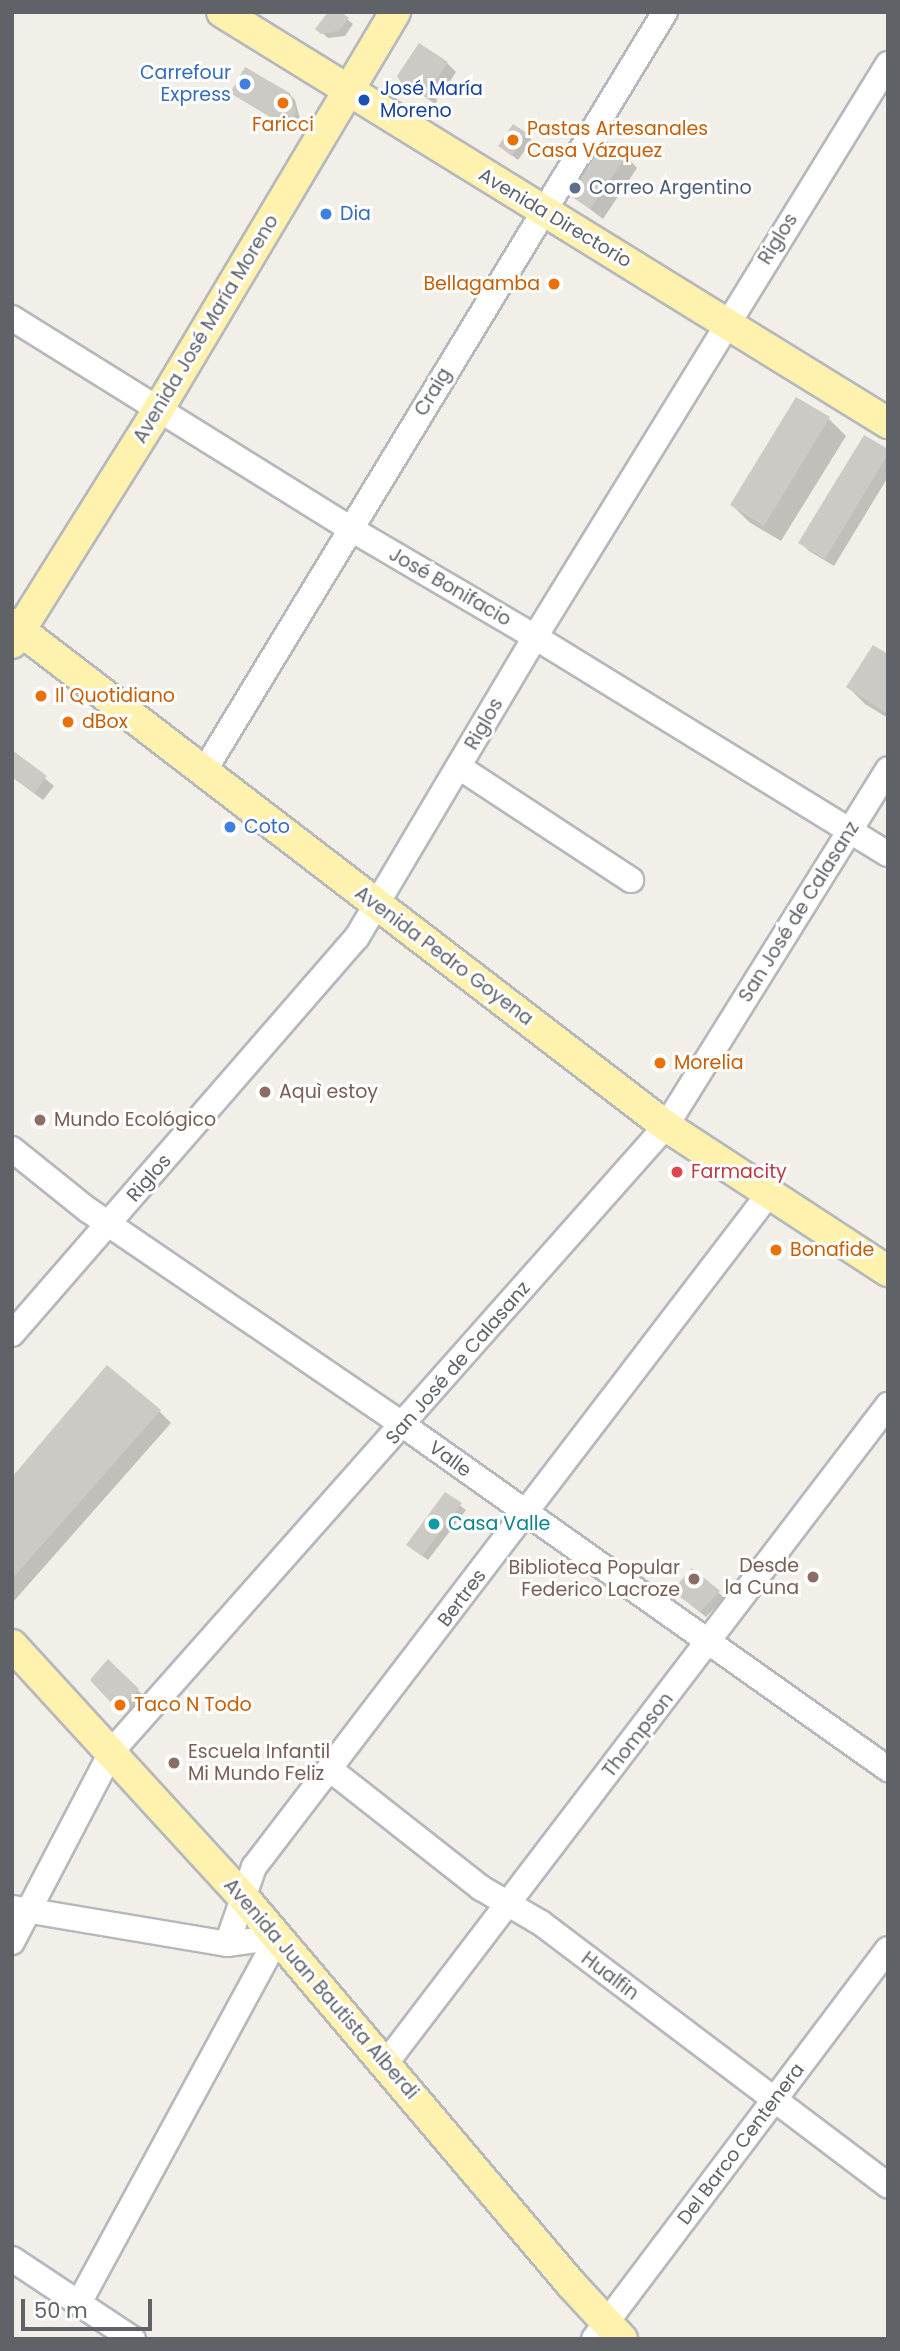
<!DOCTYPE html>
<meta charset="utf-8">
<style>
body{margin:0}
#map{position:relative;width:900px;height:2351px;overflow:hidden;background:#f1efe8;font-family:Poppins,sans-serif}
div>[style]{position:absolute}
[style*='--x']{left:calc(var(--x)*1px);top:calc(var(--y)*1px);width:calc(var(--w)*1px);rotate:calc(var(--a)*1deg)}
.shadow>*{inset:0;background:#0003}
.building>*{inset:0;background:#cccac5}
.roads{filter:drop-shadow(2px 0 #b5b8bc) drop-shadow(-2px 0 #b5b8bc) drop-shadow(0 2px #b5b8bc) drop-shadow(0 -2px #b5b8bc)}
.minor>*{height:24px;margin:-12px;padding:0 12px;transform-origin:12px;border-radius:12px;background:#fff}
.major>*{height:30px;margin:-15px;padding:0 15px;transform-origin:15px;border-radius:15px;background:#fff2af}
.dots>*{width:19px;height:19px;translate:-50% -50%;box-sizing:border-box;border:4px solid #fff;border-radius:50%}
span{translate:-50% -50%;white-space:nowrap;text-align:center;line-height:1.15;-webkit-text-stroke:6px #fff;paint-order:stroke}
.shop-label{font-size:19px;color:#366cbe}
.right{translate:-100% -50%;text-align:right}
.left{translate:0 -50%;text-align:left}
.transit-label{font-size:19px;color:#164399}
.food-label{font-size:19px;color:#c56008}
.service-label{font-size:19px;color:#4e5e75}
.street-label{font-size:19px;color:#5f6368}
.education-label{font-size:19px;color:#785e54}
.health-label{font-size:19px;color:#be3a42}
.culture-label{font-size:19px;color:#0d838f}
.frame{position:absolute;inset:0;border:14px solid #5f6368;pointer-events:none}
.scale{position:absolute;left:21px;top:2299px;width:131px;height:32px;box-sizing:border-box;border:4px solid #5f6368;border-top:0;padding-left:9px;font-size:21px;line-height:24px;white-space:nowrap;color:#5f6368;-webkit-text-stroke:5px #fff;paint-order:stroke}
</style>
<div id="map">
<div class="shadow">
<i style="clip-path:polygon(347px 19px,353px 24px,345px 36px,328px 38px,318px 29px)"></i>
<i style="clip-path:polygon(447px 63px,456px 72px,435px 104px,403px 81px)"></i>
<i style="clip-path:polygon(232px 93px,289px 94px,295px 100px,300px 119px,293px 131px)"></i>
<i style="clip-path:polygon(514px 126px,532px 140px,518px 160px,500px 146px)"></i>
<i style="clip-path:polygon(626px 156px,637px 168px,603px 219px,565px 190px)"></i>
<i style="clip-path:polygon(797px 399px,829px 419px,846px 436px,781px 541px,749px 522px,732px 505px)"></i>
<i style="clip-path:polygon(888px 451px,888px 477px,834px 566px,809px 551px,801px 543px)"></i>
<i style="clip-path:polygon(888px 656px,888px 718px,865px 704px,848px 687px)"></i>
<i style="clip-path:polygon(12px 752px,54px 786px,43px 800px,12px 777px)"></i>
<i style="clip-path:polygon(159px 1411px,171px 1423px,14px 1601px,12px 1479px)"></i>
<i style="clip-path:polygon(446px 1495px,466px 1510px,428px 1560px,414px 1550px)"></i>
<i style="clip-path:polygon(718px 1592px,724px 1598px,706px 1617px,680px 1596px)"></i>
<i style="clip-path:polygon(108px 1662px,143px 1695px,128px 1711px,121px 1710px,92px 1680px)"></i>
</div>
<div class="building">
<i style="clip-path:polygon(328px 12px,341px 12px,349px 18px,339px 31px,321px 34px,315px 29px)"></i>
<i style="clip-path:polygon(419px 43px,448px 62px,426px 97px,401px 83px,397px 76px)"></i>
<i style="clip-path:polygon(245px 67px,290px 93px,296px 112px,287px 127px,230px 93px)"></i>
<i style="clip-path:polygon(513px 124px,527px 133px,512px 156px,498px 146px)"></i>
<i style="clip-path:polygon(599px 136px,627px 155px,590px 209px,563px 191px)"></i>
<i style="clip-path:polygon(796px 397px,830px 417px,764px 526px,730px 505px)"></i>
<i style="clip-path:polygon(864px 435px,888px 449px,888px 454px,825px 559px,798px 543px)"></i>
<i style="clip-path:polygon(873px 645px,888px 654px,888px 714px,846px 687px)"></i>
<i style="clip-path:polygon(12px 750px,47px 776px,34px 793px,12px 777px)"></i>
<i style="clip-path:polygon(107px 1365px,161px 1410px,12px 1579px,12px 1477px)"></i>
<i style="clip-path:polygon(445px 1492px,462px 1503px,422px 1556px,406px 1545px)"></i>
<i style="clip-path:polygon(692px 1568px,720px 1591px,700px 1612px,672px 1591px)"></i>
<i style="clip-path:polygon(108px 1659px,139px 1689px,122px 1707px,114px 1706px,90px 1680px)"></i>
</div>
<div class="roads">
<div class="minor">
<i style="--x:12;--y:318;--w:399;--a:31.9"></i>
<i style="--x:351;--y:529;--w:213;--a:30.4"></i>
<i style="--x:535;--y:637;--w:414;--a:31.6"></i>
<i style="--x:459;--y:767;--w:206;--a:33.3"></i>
<i style="--x:203;--y:773;--w:890;--a:-58.74"></i>
<i style="--x:12;--y:1149;--w:97;--a:38.8"></i>
<i style="--x:88;--y:1210;--w:381;--a:34.3"></i>
<i style="--x:403;--y:1425;--w:595;--a:35.35"></i>
<i style="--x:12;--y:1334;--w:526;--a:-49.01"></i>
<i style="--x:357;--y:937;--w:349;--a:-59.3"></i>
<i style="--x:535;--y:637;--w:673;--a:-58.36"></i>
<i style="--x:331;--y:1770;--w:191;--a:38.2"></i>
<i style="--x:481;--y:1888;--w:69;--a:30.3"></i>
<i style="--x:541;--y:1923;--w:435;--a:37.1"></i>
<i style="--x:13;--y:1908;--w:217;--a:9.5"></i>
<i style="--x:227;--y:1944;--w:51;--a:-7.8"></i>
<i style="--x:12;--y:1942;--w:216;--a:-62.4"></i>
<i style="--x:112;--y:1751;--w:835;--a:-48.45"></i>
<i style="--x:666;--y:1126;--w:420;--a:-58.1"></i>
<i style="--x:227;--y:1944;--w:82;--a:-70.7"></i>
<i style="--x:254;--y:1867;--w:846;--a:-52.59"></i>
<i style="--x:386;--y:2063;--w:828;--a:-52.66"></i>
<i style="--x:12;--y:2259;--w:145;--a:33.5"></i>
<i style="--x:79;--y:2303;--w:417;--a:-61.5"></i>
<i style="--x:594;--y:2339;--w:488;--a:-53"></i>
</div>
<div class="major">
<i style="--x:222;--y:12;--w:783;--a:31.68"></i>
<i style="--x:12;--y:624;--w:824;--a:37.51"></i>
<i style="--x:666;--y:1126;--w:265;--a:33.2"></i>
<i style="--x:12;--y:643;--w:275;--a:-57.9"></i>
<i style="--x:158;--y:410;--w:463;--a:-59.2"></i>
<i style="--x:12;--y:1645;--w:343;--a:47.5"></i>
<i style="--x:244;--y:1898;--w:506;--a:49.73"></i>
<i style="--x:571;--y:2284;--w:75;--a:47.2"></i>
</div>
</div>
<div class="dots">
<i style="left:245px;top:84px;background:#3f7fe0"></i>
<i style="left:364px;top:100px;background:#1a4fb4"></i>
<i style="left:283px;top:103px;background:#e8710a"></i>
<i style="left:513px;top:140px;background:#e8710a"></i>
<i style="left:575px;top:188px;background:#5c6f8a"></i>
<i style="left:326px;top:214px;background:#3f7fe0"></i>
<i style="left:554px;top:284px;background:#e8710a"></i>
<i style="left:41px;top:696px;background:#e8710a"></i>
<i style="left:68px;top:722px;background:#e8710a"></i>
<i style="left:230px;top:827px;background:#3f7fe0"></i>
<i style="left:660px;top:1063px;background:#e8710a"></i>
<i style="left:265px;top:1092px;background:#8d6e63"></i>
<i style="left:40px;top:1120px;background:#8d6e63"></i>
<i style="left:677px;top:1172px;background:#e0444e"></i>
<i style="left:776px;top:1250px;background:#e8710a"></i>
<i style="left:434px;top:1524px;background:#0f9aa8"></i>
<i style="left:813px;top:1577px;background:#8d6e63"></i>
<i style="left:694px;top:1579px;background:#8d6e63"></i>
<i style="left:120px;top:1705px;background:#e8710a"></i>
<i style="left:174px;top:1763px;background:#8d6e63"></i>
</div>
<div class="shop-label">
<span class="right" style="left:231px;top:84px">Carrefour<br>Express</span>
<span class="left" style="left:340px;top:214px">Dia</span>
<span class="left" style="left:244px;top:827px">Coto</span>
</div>
<div class="transit-label">
<span class="left" style="left:380px;top:100px">José María<br>Moreno</span>
</div>
<div class="food-label">
<span style="left:283px;top:125px">Faricci</span>
<span class="left" style="left:527px;top:140px">Pastas Artesanales<br>Casa Vázquez</span>
<span class="right" style="left:540px;top:284px">Bellagamba</span>
<span class="left" style="left:55px;top:696px">Il Quotidiano</span>
<span class="left" style="left:82px;top:722px">dBox</span>
<span class="left" style="left:674px;top:1063px">Morelia</span>
<span class="left" style="left:790px;top:1250px">Bonafide</span>
<span class="left" style="left:134px;top:1705px">Taco N Todo</span>
</div>
<div class="service-label">
<span class="left" style="left:589px;top:188px">Correo Argentino</span>
</div>
<div class="street-label">
<span style="left:555px;top:218px;rotate:31deg">Avenida Directorio</span>
<span style="left:778px;top:239px;rotate:-58deg">Riglos</span>
<span style="left:206px;top:329px;rotate:-59deg">Avenida José María Moreno</span>
<span style="left:433px;top:392px;rotate:-59deg">Craig</span>
<span style="left:450px;top:587px;rotate:30deg">José Bonifacio</span>
<span style="left:484px;top:724px;rotate:-60deg">Riglos</span>
<span style="left:799px;top:912px;rotate:-58deg">San José de Calasanz</span>
<span style="left:444px;top:956px;rotate:37deg">Avenida Pedro Goyena</span>
<span style="left:149px;top:1178px;rotate:-49deg">Riglos</span>
<span style="left:458px;top:1363px;rotate:-49deg">San José de Calasanz</span>
<span style="left:450px;top:1459px;rotate:36deg">Valle</span>
<span style="left:462px;top:1598px;rotate:-53deg">Bertres</span>
<span style="left:638px;top:1735px;rotate:-52deg">Thompson</span>
<span style="left:610px;top:1976px;rotate:37deg">Hualfin</span>
<span style="left:321px;top:1989px;rotate:49deg">Avenida Juan Bautista Alberdi</span>
<span style="left:741px;top:2144px;rotate:-53deg">Del Barco Centenera</span>
</div>
<div class="education-label">
<span class="left" style="left:279px;top:1092px">Aquì estoy</span>
<span class="left" style="left:54px;top:1120px">Mundo Ecológico</span>
<span class="right" style="left:799px;top:1577px">Desde<br>la Cuna</span>
<span class="right" style="left:680px;top:1579px">Biblioteca Popular<br>Federico Lacroze</span>
<span class="left" style="left:188px;top:1763px">Escuela Infantil<br>Mi Mundo Feliz</span>
</div>
<div class="health-label">
<span class="left" style="left:691px;top:1172px">Farmacity</span>
</div>
<div class="culture-label">
<span class="left" style="left:448px;top:1524px">Casa Valle</span>
</div>
<div class="frame"></div>
<div class="scale">50 m</div>
</div>
